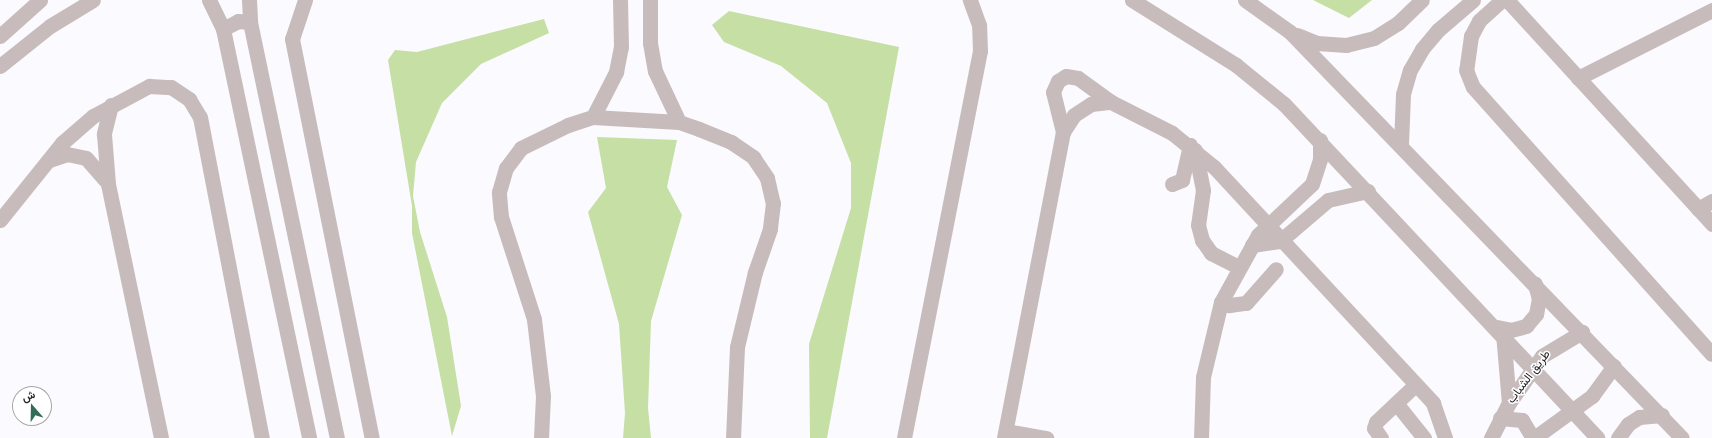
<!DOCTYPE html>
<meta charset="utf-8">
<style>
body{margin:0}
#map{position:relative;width:1712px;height:438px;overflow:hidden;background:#fbfafe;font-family:"DM Sans",Vazirmatn,sans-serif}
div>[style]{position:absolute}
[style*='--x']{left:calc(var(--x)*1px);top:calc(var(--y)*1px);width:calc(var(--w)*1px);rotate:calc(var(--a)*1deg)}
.green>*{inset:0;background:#c5dfa5}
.minor>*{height:15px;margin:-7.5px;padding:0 7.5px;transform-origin:7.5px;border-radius:7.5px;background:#c7bcbb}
span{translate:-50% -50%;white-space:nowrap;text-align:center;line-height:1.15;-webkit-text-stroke:3px #fff;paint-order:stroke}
.street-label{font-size:12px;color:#242229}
.north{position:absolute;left:12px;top:386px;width:40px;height:40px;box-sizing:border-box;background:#fff;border:1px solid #a7a7a9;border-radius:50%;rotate:340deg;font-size:11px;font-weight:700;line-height:16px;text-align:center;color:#242229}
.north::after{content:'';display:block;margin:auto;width:14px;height:18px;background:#336d57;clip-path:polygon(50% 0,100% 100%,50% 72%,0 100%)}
</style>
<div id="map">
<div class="green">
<i style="clip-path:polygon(1313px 0,1372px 0,1349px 18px)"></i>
<i style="clip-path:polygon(729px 11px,899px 47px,827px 438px,810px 438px,809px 344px,851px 208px,851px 163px,827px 103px,781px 66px,724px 42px,712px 25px)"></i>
<i style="clip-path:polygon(544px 19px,549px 33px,481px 64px,442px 103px,416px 162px,413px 196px,420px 232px,447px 317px,461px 406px,452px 436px,412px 233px,412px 206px,388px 60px,395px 50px,417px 52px)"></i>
<i style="clip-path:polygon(597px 137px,677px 140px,667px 187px,682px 215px,651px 321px,648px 408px,651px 438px,623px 438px,625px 413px,619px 324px,588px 212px,606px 188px)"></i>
</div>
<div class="minor">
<i style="--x:209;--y:0;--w:32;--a:64"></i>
<i style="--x:223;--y:29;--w:418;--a:78.1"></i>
<i style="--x:249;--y:0;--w:22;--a:87"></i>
<i style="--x:250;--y:22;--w:425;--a:78.2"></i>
<i style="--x:305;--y:0;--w:41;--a:108.4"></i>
<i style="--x:292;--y:39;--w:407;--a:78.7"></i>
<i style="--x:650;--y:0;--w:43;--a:90"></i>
<i style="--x:650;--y:43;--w:28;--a:80"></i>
<i style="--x:655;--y:71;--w:56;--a:64.8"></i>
<i style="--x:1132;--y:0;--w:123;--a:32"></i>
<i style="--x:1236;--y:65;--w:62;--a:39.1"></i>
<i style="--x:1284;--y:104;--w:458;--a:46.8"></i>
<i style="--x:1245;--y:0;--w:55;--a:35.4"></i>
<i style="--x:1290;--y:32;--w:564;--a:46.01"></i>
<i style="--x:1502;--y:0;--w:31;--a:138"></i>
<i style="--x:1479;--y:21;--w:17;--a:118"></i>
<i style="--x:1471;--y:36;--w:34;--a:98"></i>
<i style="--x:1466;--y:70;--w:18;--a:68"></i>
<i style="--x:1473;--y:87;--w:358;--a:48.2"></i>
<i style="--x:1507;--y:0;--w:304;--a:47.5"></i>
<i style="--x:223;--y:29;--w:17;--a:-28"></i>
<i style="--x:238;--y:21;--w:12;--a:5"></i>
<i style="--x:1297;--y:35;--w:22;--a:22"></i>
<i style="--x:1317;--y:43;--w:29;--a:4"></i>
<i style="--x:1346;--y:45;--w:29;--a:-14"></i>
<i style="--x:1374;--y:38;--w:28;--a:-32"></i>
<i style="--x:1398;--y:23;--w:33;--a:-44"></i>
<i style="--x:0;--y:36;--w:54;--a:-42"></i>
<i style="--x:0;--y:66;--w:64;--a:-38.7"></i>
<i style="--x:50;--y:26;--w:50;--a:-31.2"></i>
<i style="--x:1578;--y:78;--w:150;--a:-26.9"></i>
<i style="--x:111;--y:105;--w:30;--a:104"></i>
<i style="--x:104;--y:134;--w:50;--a:85.4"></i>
<i style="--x:108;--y:184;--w:259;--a:78.2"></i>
<i style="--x:593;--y:117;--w:51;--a:-62.9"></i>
<i style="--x:616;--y:72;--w:25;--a:-79"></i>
<i style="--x:621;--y:47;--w:47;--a:-91.2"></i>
<i style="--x:1063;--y:132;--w:41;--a:-104"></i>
<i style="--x:1053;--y:92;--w:12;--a:-66"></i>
<i style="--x:1058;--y:81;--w:9;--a:-32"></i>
<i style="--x:1066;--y:76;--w:12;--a:9"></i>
<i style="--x:1078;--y:78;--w:41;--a:36"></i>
<i style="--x:1401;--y:144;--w:50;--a:-87.7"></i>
<i style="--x:1403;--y:94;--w:25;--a:-74"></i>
<i style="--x:1410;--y:70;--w:24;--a:-60"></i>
<i style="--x:1422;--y:49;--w:25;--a:-50"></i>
<i style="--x:1438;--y:30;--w:46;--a:-40.6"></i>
<i style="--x:1195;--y:150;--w:41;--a:78.7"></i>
<i style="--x:1203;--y:190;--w:35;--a:98"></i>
<i style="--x:1198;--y:225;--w:16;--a:75"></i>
<i style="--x:1202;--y:240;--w:16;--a:55"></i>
<i style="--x:1211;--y:253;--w:30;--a:27"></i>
<i style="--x:49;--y:160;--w:19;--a:-18"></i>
<i style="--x:67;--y:154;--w:19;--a:12"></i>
<i style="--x:86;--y:158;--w:29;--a:49"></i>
<i style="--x:1172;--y:184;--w:11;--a:-22"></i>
<i style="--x:1182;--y:180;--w:36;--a:-77"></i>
<i style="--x:1698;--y:209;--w:16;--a:-30"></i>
<i style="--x:0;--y:220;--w:99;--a:-51.2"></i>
<i style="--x:62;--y:143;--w:41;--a:-41.1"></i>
<i style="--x:93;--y:116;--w:64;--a:-28.2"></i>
<i style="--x:149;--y:86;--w:22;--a:3"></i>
<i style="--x:171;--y:87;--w:22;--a:34"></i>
<i style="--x:189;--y:99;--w:21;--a:59"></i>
<i style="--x:200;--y:117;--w:327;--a:79.1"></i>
<i style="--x:1252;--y:245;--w:28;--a:-8"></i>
<i style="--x:1280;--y:241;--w:63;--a:-40.5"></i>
<i style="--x:1328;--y:200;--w:41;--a:-12.7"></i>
<i style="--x:1221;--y:302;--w:9;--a:21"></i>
<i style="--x:1229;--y:305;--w:17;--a:-7"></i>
<i style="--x:1246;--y:303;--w:45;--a:-48.6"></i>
<i style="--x:1497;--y:327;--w:14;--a:12"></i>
<i style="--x:1511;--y:330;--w:16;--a:-15"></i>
<i style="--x:1526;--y:326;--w:16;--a:-50"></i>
<i style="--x:1536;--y:314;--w:15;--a:-79"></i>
<i style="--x:1539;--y:299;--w:16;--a:-105"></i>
<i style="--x:1503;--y:333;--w:70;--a:85.1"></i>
<i style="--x:1396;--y:403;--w:45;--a:51.3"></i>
<i style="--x:1500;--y:418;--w:22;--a:5"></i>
<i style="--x:1522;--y:420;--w:21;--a:59"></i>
<i style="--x:1006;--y:431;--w:41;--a:9.9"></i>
<i style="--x:541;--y:438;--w:42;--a:-87.3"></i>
<i style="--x:543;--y:396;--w:78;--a:-96.7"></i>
<i style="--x:534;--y:319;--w:107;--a:-107.9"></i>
<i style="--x:501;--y:217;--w:25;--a:-95"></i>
<i style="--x:499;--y:192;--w:25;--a:-74"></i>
<i style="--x:506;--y:168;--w:25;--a:-53"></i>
<i style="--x:521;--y:148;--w:52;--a:-26.1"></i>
<i style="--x:568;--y:125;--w:26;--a:-18"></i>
<i style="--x:593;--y:117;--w:86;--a:3.3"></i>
<i style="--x:679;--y:122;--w:21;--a:19"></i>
<i style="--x:699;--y:129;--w:35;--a:22"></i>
<i style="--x:731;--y:142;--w:27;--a:34"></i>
<i style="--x:753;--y:157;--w:25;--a:56"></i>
<i style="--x:767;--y:178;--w:26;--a:77"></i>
<i style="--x:773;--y:203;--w:26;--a:97"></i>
<i style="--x:770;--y:229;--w:46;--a:109.2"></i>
<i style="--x:755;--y:272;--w:77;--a:103.5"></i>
<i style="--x:737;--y:347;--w:91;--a:92.5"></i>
<i style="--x:904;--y:438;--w:394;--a:-78.9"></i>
<i style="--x:980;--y:51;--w:26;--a:-92"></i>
<i style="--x:979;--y:25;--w:27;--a:-110"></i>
<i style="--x:1004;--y:438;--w:312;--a:-79.1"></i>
<i style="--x:1063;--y:132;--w:20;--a:-57"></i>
<i style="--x:1074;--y:115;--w:20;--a:-33"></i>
<i style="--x:1091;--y:104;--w:20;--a:-6"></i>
<i style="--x:1111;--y:102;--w:68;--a:26.9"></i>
<i style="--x:1172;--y:133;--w:54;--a:39"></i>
<i style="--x:1214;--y:167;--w:322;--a:47.1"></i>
<i style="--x:1433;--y:403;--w:37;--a:71"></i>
<i style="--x:1201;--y:438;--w:61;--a:-88.1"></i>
<i style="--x:1203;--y:377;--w:77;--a:-76.5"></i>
<i style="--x:1221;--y:302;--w:77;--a:-61.1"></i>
<i style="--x:1258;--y:235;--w:74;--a:-43.4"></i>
<i style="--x:1312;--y:184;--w:26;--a:-72"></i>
<i style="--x:1320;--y:159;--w:19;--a:-90"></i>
<i style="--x:1381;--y:438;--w:12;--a:-125"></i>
<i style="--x:1374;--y:428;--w:6;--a:-72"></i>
<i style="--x:1376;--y:422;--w:54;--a:-43.5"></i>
<i style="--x:1491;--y:438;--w:39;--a:-63"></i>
<i style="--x:1509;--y:403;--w:57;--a:-54.9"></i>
<i style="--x:1542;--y:356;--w:47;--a:-31"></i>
<i style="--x:1534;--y:438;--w:72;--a:-35.9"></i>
<i style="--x:1592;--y:396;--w:37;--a:-54"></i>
<i style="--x:1618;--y:438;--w:17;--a:-54"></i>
<i style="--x:1628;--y:424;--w:13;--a:-32"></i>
<i style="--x:1639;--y:417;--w:23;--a:-5"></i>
</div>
<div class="street-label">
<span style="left:1529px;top:377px;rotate:-53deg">طريق الشباب</span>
</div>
<div class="north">ش</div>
</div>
